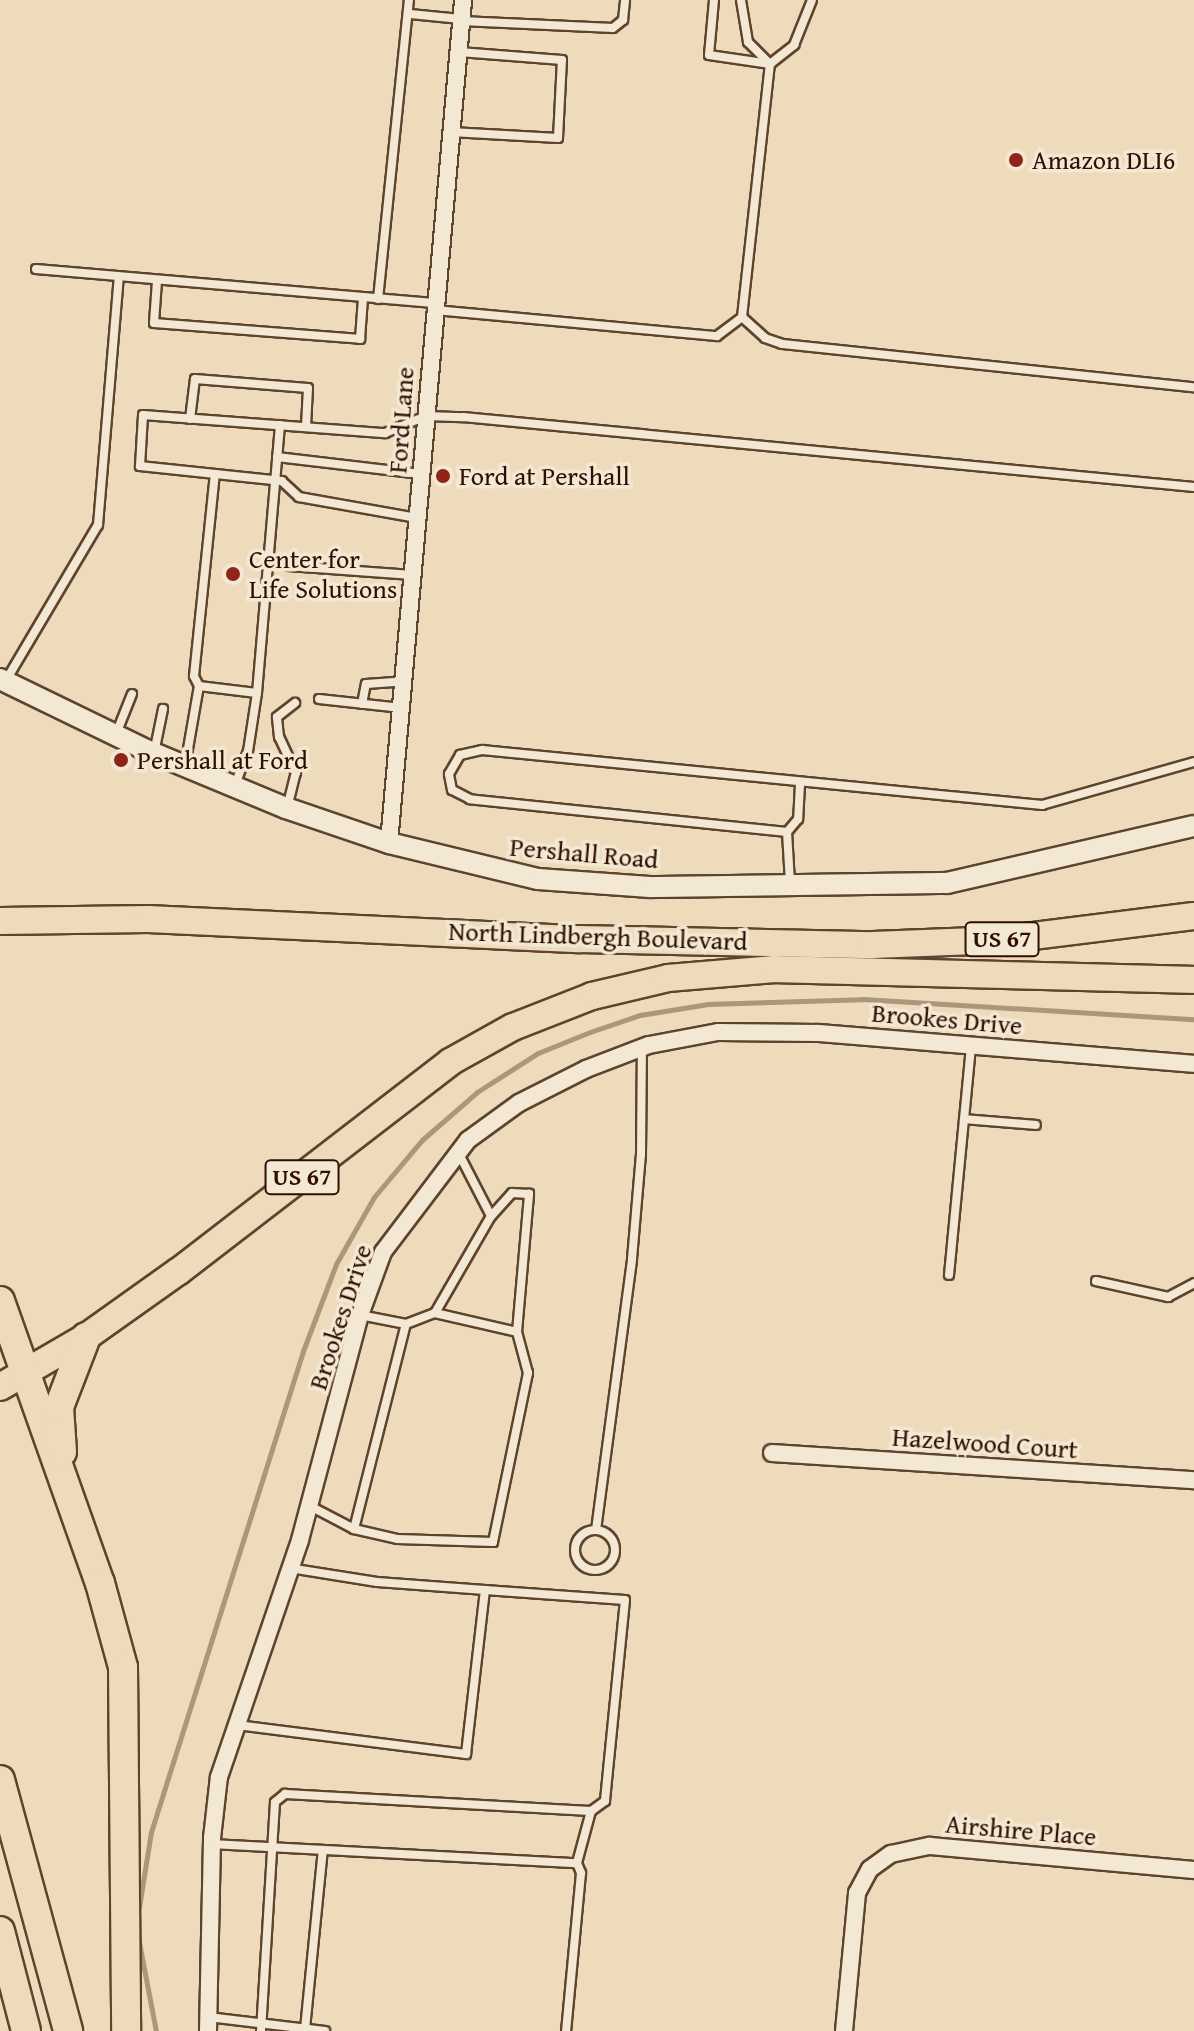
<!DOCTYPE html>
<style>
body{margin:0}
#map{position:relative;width:1194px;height:2031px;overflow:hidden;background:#eddbbc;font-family:"Gentium Book Plus",serif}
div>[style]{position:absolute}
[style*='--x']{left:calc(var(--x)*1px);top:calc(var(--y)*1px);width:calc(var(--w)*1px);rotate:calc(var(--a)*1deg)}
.stream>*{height:5px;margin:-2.5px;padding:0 2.5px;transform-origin:2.5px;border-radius:2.5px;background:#ac967c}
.roads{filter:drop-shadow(2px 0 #5e432f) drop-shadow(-2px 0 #5e432f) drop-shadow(0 2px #5e432f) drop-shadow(0 -2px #5e432f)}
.service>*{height:8px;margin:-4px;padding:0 4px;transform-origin:4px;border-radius:4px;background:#f3e8d3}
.service>.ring{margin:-4px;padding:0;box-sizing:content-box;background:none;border:8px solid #f3e8d3;border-radius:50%}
.minor>*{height:16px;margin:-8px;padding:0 8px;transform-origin:8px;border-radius:8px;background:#f3e8d3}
.tertiary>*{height:20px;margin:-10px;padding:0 10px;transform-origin:10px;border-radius:10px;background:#f3e8d3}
.trunk>*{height:26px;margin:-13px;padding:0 13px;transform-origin:13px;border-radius:13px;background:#eddbbc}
.motorway>*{height:28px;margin:-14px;padding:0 14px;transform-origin:14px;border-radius:14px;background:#eddbbc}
.dots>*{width:22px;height:22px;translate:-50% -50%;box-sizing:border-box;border:4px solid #f3e8d3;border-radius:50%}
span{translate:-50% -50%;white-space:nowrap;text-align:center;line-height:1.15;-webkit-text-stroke:7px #f3e8d3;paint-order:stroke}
.shield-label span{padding:2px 6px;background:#f3e8d3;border:2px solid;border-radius:6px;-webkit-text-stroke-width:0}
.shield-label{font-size:24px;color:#2f1000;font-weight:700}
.poi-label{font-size:26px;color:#2f1000}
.left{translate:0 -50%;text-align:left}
.street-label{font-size:26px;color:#2f1000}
</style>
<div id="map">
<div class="stream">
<i style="--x:139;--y:1907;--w:76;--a:-80.9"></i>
<i style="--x:151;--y:1832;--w:504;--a:-72.46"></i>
<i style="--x:303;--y:1351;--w:93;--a:-69.2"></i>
<i style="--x:336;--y:1264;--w:77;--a:-60.4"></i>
<i style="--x:374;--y:1197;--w:75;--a:-49.9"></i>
<i style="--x:422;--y:1140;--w:73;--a:-41.1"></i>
<i style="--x:477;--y:1092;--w:72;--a:-32.6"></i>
<i style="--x:538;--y:1053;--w:56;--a:-22"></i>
<i style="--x:590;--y:1032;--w:53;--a:-18.8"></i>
<i style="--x:640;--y:1015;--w:69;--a:-9.2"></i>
<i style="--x:708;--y:1004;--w:155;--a:-1.8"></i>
<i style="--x:863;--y:999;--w:332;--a:3.5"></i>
<i style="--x:138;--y:1937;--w:96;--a:79.2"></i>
</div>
<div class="roads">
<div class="service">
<i style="--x:714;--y:0;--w:55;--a:95.2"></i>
<i style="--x:709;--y:55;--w:62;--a:8.4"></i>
<i style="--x:770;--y:64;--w:31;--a:-38"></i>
<i style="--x:794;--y:45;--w:48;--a:-68.2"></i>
<i style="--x:410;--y:14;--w:51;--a:5.6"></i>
<i style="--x:461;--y:21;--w:152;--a:2.6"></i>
<i style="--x:613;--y:28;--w:13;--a:-39"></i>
<i style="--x:623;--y:20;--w:20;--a:-84"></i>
<i style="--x:451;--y:132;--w:107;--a:3.2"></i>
<i style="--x:558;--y:138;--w:78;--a:-87.1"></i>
<i style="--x:562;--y:60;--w:103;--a:-175.6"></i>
<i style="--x:36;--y:269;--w:399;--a:4.9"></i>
<i style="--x:157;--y:281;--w:42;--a:94.1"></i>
<i style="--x:154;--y:323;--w:207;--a:4.4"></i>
<i style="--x:360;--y:339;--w:41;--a:-85.8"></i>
<i style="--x:378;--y:299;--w:301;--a:-84.1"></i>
<i style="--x:435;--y:310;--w:283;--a:5.3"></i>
<i style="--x:717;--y:336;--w:31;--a:-37"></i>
<i style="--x:742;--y:317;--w:255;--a:-83.7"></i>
<i style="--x:770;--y:64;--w:31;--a:-135"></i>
<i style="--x:748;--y:42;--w:43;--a:-99.5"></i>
<i style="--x:742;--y:317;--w:31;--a:42"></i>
<i style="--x:765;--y:338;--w:18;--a:19"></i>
<i style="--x:782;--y:344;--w:414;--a:6"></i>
<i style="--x:190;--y:419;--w:40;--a:-82.9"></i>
<i style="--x:195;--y:379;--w:113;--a:4.6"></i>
<i style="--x:308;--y:388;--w:39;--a:93"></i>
<i style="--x:277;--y:457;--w:145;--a:6.7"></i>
<i style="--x:417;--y:518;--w:120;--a:-169.9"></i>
<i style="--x:299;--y:497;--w:23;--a:-137"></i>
<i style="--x:282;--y:481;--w:143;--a:-174"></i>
<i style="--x:140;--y:466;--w:51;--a:-86.6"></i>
<i style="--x:143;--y:415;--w:243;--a:4.3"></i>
<i style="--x:385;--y:433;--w:44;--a:-22.5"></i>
<i style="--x:426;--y:416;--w:37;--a:2"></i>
<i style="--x:463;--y:417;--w:734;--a:5.47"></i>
<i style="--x:289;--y:566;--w:123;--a:4.2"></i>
<i style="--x:5;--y:682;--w:182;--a:-59.4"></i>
<i style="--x:98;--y:525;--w:249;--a:-85.2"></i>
<i style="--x:199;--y:686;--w:11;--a:-117"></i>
<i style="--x:194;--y:676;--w:203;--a:-84.1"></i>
<i style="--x:257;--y:693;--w:269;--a:-85.1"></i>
<i style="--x:319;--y:699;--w:83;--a:6.2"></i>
<i style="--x:362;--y:704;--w:20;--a:-79"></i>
<i style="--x:366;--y:684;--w:39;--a:-4"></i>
<i style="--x:116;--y:734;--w:43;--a:-68.2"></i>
<i style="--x:154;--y:753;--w:45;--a:-78.4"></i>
<i style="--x:185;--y:766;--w:81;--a:-80.1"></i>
<i style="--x:199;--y:686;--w:58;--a:6.9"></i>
<i style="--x:257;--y:693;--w:59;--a:98.8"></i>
<i style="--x:248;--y:751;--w:36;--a:111"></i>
<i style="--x:800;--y:784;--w:35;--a:93"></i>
<i style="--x:798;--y:819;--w:17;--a:130"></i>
<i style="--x:787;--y:832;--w:319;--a:-174.1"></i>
<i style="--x:470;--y:799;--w:20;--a:-153"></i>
<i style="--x:452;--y:790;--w:16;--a:-101"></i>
<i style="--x:449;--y:774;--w:22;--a:-60"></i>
<i style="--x:460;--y:755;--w:23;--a:-13"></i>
<i style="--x:482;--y:750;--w:563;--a:5.61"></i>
<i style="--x:1042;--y:805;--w:158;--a:-15.8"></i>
<i style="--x:287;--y:808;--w:36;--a:-76"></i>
<i style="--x:296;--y:773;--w:40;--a:-115"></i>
<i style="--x:279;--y:737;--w:20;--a:-96"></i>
<i style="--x:277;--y:717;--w:23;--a:-38"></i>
<i style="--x:787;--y:832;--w:51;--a:86.6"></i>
<i style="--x:964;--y:1119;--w:72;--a:4.8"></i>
<i style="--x:949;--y:1275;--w:231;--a:-84.5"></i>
<i style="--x:1096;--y:1281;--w:74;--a:12.5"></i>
<i style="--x:1168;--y:1297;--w:30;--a:-28"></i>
<i style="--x:435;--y:1313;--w:84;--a:13"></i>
<i style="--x:517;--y:1332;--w:139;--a:-85"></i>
<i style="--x:529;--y:1194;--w:17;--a:-177"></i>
<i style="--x:512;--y:1193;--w:31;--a:132"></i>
<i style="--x:406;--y:1324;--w:31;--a:-21"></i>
<i style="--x:435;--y:1313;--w:112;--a:-60"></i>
<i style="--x:491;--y:1216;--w:72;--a:-117.3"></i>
<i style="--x:310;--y:1506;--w:50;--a:27.6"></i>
<i style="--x:354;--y:1529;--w:44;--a:13.1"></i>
<i style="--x:397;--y:1539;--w:96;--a:1.8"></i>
<i style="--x:493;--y:1542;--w:173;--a:-78.3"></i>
<i style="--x:528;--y:1373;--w:42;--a:-105"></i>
<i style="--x:354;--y:1529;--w:211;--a:-75.8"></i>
<i style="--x:406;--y:1324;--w:47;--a:-168.9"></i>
<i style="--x:596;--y:1530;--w:273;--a:-82.4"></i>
<i style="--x:632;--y:1259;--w:104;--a:-85.1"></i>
<i style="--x:641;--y:1155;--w:106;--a:-89.5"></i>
<i class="ring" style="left:575px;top:1530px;width:32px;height:32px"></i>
<i style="--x:485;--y:1590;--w:140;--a:4.1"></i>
<i style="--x:625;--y:1600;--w:202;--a:95.7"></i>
<i style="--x:605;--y:1801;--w:17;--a:144"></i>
<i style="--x:237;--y:1725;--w:231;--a:7.2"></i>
<i style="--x:466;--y:1754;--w:165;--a:-83.4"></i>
<i style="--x:485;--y:1590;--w:108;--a:-175.8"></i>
<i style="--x:377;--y:1582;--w:88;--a:-170.9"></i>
<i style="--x:211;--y:1844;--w:366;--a:3"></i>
<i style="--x:577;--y:1863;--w:11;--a:68"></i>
<i style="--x:581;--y:1873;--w:159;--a:95.4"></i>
<i style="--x:208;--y:2017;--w:118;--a:6.8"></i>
<i style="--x:305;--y:2029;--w:180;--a:-84.3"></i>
<i style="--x:261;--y:2031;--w:229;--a:-86.5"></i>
<i style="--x:275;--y:1802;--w:13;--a:-39"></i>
<i style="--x:285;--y:1794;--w:306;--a:3.2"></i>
<i style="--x:591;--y:1811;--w:54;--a:105.1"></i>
</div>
<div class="minor">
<i style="--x:389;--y:843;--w:846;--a:-84.98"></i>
<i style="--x:772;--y:1453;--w:423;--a:3.7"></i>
<i style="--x:208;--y:2031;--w:193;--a:-88.8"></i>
<i style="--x:212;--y:1838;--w:61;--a:-83.5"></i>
<i style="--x:219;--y:1777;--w:250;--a:-71.1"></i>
<i style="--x:300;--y:1540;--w:233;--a:-75.1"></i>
<i style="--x:360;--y:1315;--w:67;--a:-69.9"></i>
<i style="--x:383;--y:1252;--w:141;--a:-52.8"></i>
<i style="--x:468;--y:1140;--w:63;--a:-36"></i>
<i style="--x:519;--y:1103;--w:75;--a:-26.9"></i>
<i style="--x:586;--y:1069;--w:67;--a:-20.9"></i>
<i style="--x:649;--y:1045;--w:70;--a:-10.7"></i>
<i style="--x:718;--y:1032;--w:100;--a:0.6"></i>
<i style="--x:818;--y:1033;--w:377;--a:4.7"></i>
<i style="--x:844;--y:2031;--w:139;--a:-84.6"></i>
<i style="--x:857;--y:1893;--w:27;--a:-62"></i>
<i style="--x:870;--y:1869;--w:26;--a:-36"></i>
<i style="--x:891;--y:1854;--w:40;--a:-12"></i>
<i style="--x:930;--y:1846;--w:265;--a:5.2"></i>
</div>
<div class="tertiary">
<i style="--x:0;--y:679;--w:162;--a:25.9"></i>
<i style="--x:146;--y:750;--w:152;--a:22.5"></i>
<i style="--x:286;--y:808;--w:109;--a:18.8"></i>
<i style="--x:389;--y:843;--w:153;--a:13.6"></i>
<i style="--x:538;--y:879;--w:112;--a:4.1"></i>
<i style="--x:650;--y:887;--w:297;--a:-0.8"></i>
<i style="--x:947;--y:883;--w:253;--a:-13"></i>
</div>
<div class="trunk">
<i style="--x:0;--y:921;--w:148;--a:-0.8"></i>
<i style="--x:148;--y:919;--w:431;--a:2.7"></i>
<i style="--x:579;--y:939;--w:294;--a:1.2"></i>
<i style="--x:873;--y:945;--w:128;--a:-2.2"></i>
<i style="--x:1001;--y:940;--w:194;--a:-7.1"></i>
<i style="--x:0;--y:1387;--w:99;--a:-30.2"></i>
<i style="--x:86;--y:1337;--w:114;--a:-35.4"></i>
<i style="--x:179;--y:1271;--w:342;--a:-37.6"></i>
<i style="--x:450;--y:1062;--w:72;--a:-29.1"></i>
<i style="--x:513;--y:1027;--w:85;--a:-21.4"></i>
<i style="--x:592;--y:996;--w:78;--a:-13.3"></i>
<i style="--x:668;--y:978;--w:107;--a:-4.8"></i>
<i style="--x:775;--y:969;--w:419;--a:1.5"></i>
</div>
<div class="motorway">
<i style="--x:0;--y:1301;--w:299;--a:70.5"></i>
<i style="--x:100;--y:1583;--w:87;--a:74.7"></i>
<i style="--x:123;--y:1667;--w:364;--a:89.5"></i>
<i style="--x:62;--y:1452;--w:45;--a:-93.8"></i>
<i style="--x:59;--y:1407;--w:75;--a:-68.9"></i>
<i style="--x:0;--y:1780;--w:260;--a:74.8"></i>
<i style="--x:0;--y:1931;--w:103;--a:75.4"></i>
</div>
</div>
<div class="dots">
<i style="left:1016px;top:160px;background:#8f2418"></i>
<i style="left:443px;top:476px;background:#8f2418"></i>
<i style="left:233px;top:574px;background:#8f2418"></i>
<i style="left:121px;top:760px;background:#8f2418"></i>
</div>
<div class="shield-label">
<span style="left:1002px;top:939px">US 67</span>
<span style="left:302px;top:1177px">US 67</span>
</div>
<div class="poi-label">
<span class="left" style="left:1032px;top:160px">Amazon DLI6</span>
<span class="left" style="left:459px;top:476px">Ford at Pershall</span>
<span class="left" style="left:249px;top:574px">Center for<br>Life Solutions</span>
<span class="left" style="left:137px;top:760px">Pershall at Ford</span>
</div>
<div class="street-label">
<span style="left:401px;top:420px;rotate:-86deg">Ford Lane</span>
<span style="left:584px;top:853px;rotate:5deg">Pershall Road</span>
<span style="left:598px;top:936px;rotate:2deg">North Lindbergh Boulevard</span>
<span style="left:947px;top:1019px;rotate:5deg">Brookes Drive</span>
<span style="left:340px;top:1317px;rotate:-72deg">Brookes Drive</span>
<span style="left:985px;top:1443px;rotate:4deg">Hazelwood Court</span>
<span style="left:1021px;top:1830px;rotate:5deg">Airshire Place</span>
</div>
</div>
